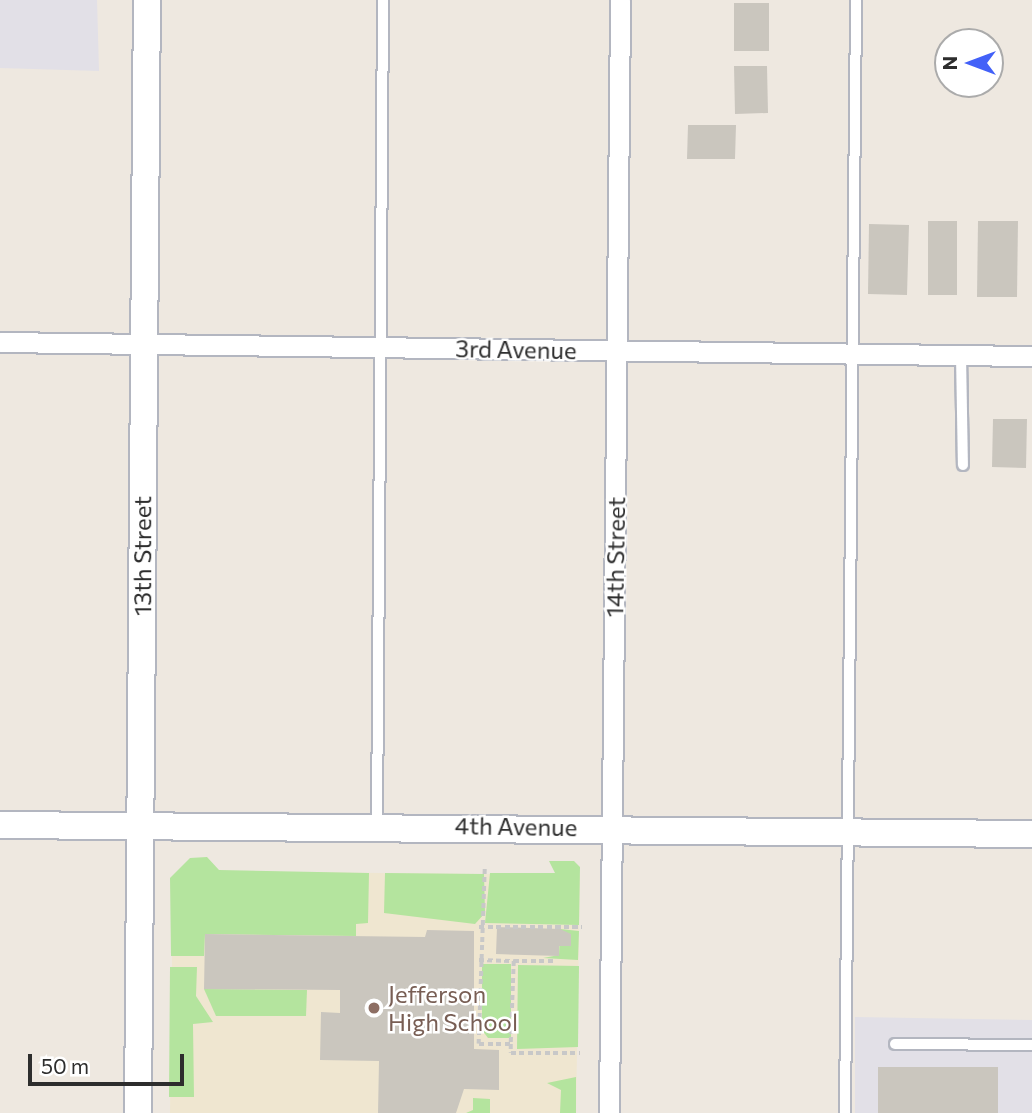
<!DOCTYPE html>
<style>
body{margin:0}
#map{position:relative;width:1032px;height:1113px;overflow:hidden;background:#eee8e0;font-family:Commissioner,sans-serif}
div>[style]{position:absolute}
[style*='--x']{left:calc(var(--x)*1px);top:calc(var(--y)*1px);width:calc(var(--w)*1px);rotate:calc(var(--a)*1deg)}
.industrial>*{inset:0;background:#e2e0e7}
.education>*{inset:0;background:#efe6d0}
.green>*{inset:0;background:#b4e49e}
.building>*{inset:0;background:#cac6be}
.path>*{height:3.5px;margin-top:-1.75px;transform-origin:0;background:repeating-linear-gradient(90deg,#c8c8c8 0 5px,transparent 0 8.5px)}
.roads{filter:drop-shadow(2px 0 #b3b6c0) drop-shadow(-2px 0 #b3b6c0) drop-shadow(0 2px #b3b6c0) drop-shadow(0 -2px #b3b6c0)}
.lane>*{height:10px;margin:-5px;padding:0 5px;transform-origin:5px;border-radius:5px;background:#fff}
.street>*{height:19px;margin:-9.5px;padding:0 9.5px;transform-origin:9.5px;border-radius:9.5px;background:#fff}
.secondary>*{height:26px;margin:-13px;padding:0 13px;transform-origin:13px;border-radius:13px;background:#fff}
.dots>*{width:19px;height:19px;translate:-50% -50%;box-sizing:border-box;border:4px solid #fff;border-radius:50%}
span{translate:-50% -50%;white-space:nowrap;text-align:center;line-height:1.15;-webkit-text-stroke:5px #fff;paint-order:stroke}
.street-label{font-size:24px;color:#2d2d2d}
.education-label{font-size:24px;color:#785e54}
.left{translate:0 -50%;text-align:left}
.north{position:absolute;left:934px;top:28px;width:70px;height:70px;box-sizing:border-box;background:#fff;border:2px solid #ababab;border-radius:50%;rotate:270deg;font-size:19px;font-weight:700;line-height:28px;text-align:center;color:#2d2d2d}
.north::after{content:'';display:block;margin:auto;width:24px;height:32px;background:#4361f8;clip-path:polygon(50% 0,100% 100%,50% 72%,0 100%)}
.scale{position:absolute;left:28px;top:1054px;width:156px;height:32px;box-sizing:border-box;border:4px solid #2d2d2d;border-top:0;padding-left:9px;font-size:21px;line-height:24px;white-space:nowrap;color:#2d2d2d;-webkit-text-stroke:5px #fff;paint-order:stroke}
</style>
<div id="map">
<div class="industrial">
<i style="clip-path:polygon(0 0,97px 0,99px 71px,0 68px)"></i>
<i style="clip-path:polygon(855px 1017px,1032px 1020px,1032px 1113px,855px 1113px)"></i>
</div>
<div class="education">
<i style="clip-path:polygon(179px 871px,580px 875px,576px 1113px,170px 1113px,173px 882px)"></i>
</div>
<div class="green">
<i style="clip-path:polygon(207px 857px,219px 870px,369px 873px,368px 923px,356px 924px,356px 936px,205px 934px,204px 956px,171px 956px,170px 878px,190px 858px)"></i>
<i style="clip-path:polygon(549px 861px,574px 861px,580px 867px,579px 925px,485px 923px,490px 873px,555px 873px)"></i>
<i style="clip-path:polygon(385px 873px,484px 874px,485px 913px,475px 924px,384px 913px)"></i>
<i style="clip-path:polygon(560px 929px,579px 931px,578px 960px,543px 958px,559px 955px)"></i>
<i style="clip-path:polygon(482px 964px,511px 964px,511px 1038px,488px 1038px,482px 1030px)"></i>
<i style="clip-path:polygon(518px 965px,579px 966px,578px 1047px,517px 1049px)"></i>
<i style="clip-path:polygon(170px 967px,197px 967px,196px 996px,213px 1022px,193px 1024px,194px 1097px,169px 1097px)"></i>
<i style="clip-path:polygon(204px 989px,307px 990px,306px 1016px,216px 1016px)"></i>
<i style="clip-path:polygon(576px 1077px,576px 1113px,560px 1113px,561px 1090px,547px 1083px)"></i>
<i style="clip-path:polygon(473px 1098px,490px 1099px,490px 1113px,466px 1113px,473px 1110px)"></i>
</div>
<div class="building">
<i style="clip-path:polygon(734px 3px,769px 3px,769px 51px,734px 51px)"></i>
<i style="clip-path:polygon(734px 66px,767px 66px,768px 113px,735px 114px)"></i>
<i style="clip-path:polygon(688px 125px,736px 125px,735px 159px,687px 159px)"></i>
<i style="clip-path:polygon(928px 221px,957px 221px,957px 295px,928px 295px)"></i>
<i style="clip-path:polygon(978px 221px,1018px 221px,1017px 297px,977px 297px)"></i>
<i style="clip-path:polygon(869px 224px,909px 225px,907px 295px,868px 294px)"></i>
<i style="clip-path:polygon(993px 419px,1027px 419px,1026px 468px,992px 467px)"></i>
<i style="clip-path:polygon(497px 927px,560px 929px,571px 934px,571px 946px,559px 946px,559px 956px,496px 954px)"></i>
<i style="clip-path:polygon(427px 930px,474px 931px,474px 1049px,499px 1050px,499px 1090px,464px 1089px,456px 1113px,378px 1113px,379px 1061px,320px 1060px,321px 1012px,340px 1013px,340px 990px,204px 989px,205px 934px,425px 937px)"></i>
<i style="clip-path:polygon(878px 1067px,998px 1067px,998px 1113px,878px 1113px)"></i>
</div>
<div class="path">
<i style="--x:485;--y:869;--w:175;--a:92"></i>
<i style="--x:479;--y:1044;--w:32;--a:0"></i>
<i style="--x:511;--y:1044;--w:9;--a:90"></i>
<i style="--x:511;--y:1053;--w:69;--a:0"></i>
<i style="--x:479;--y:927;--w:103;--a:0"></i>
<i style="--x:479;--y:960;--w:35;--a:2"></i>
<i style="--x:514;--y:961;--w:83;--a:92.1"></i>
<i style="--x:514;--y:961;--w:40;--a:0"></i>
</div>
<div class="roads">
<div class="lane">
<i style="--x:961;--y:355;--w:110;--a:89"></i>
<i style="--x:377;--y:824;--w:824;--a:-89.58"></i>
<i style="--x:895;--y:1044;--w:137;--a:0.4"></i>
<i style="--x:845;--y:1113;--w:1113;--a:-89.43"></i>
</div>
<div class="street">
<i style="--x:0;--y:342;--w:1032;--a:0.78"></i>
<i style="--x:609;--y:1113;--w:1113;--a:-89.43"></i>
</div>
<div class="secondary">
<i style="--x:0;--y:825;--w:1032;--a:0.5"></i>
<i style="--x:138;--y:1113;--w:1113;--a:-89.54"></i>
</div>
</div>
<div class="dots">
<i style="left:374px;top:1008px;background:#8d6e63"></i>
</div>
<div class="street-label">
<span style="left:516px;top:349px;rotate:1deg">3rd Avenue</span>
<span style="left:142px;top:556px;rotate:-90deg">13th Street</span>
<span style="left:615px;top:557px;rotate:-89deg">14th Street</span>
<span style="left:516px;top:826px;rotate:1deg">4th Avenue</span>
</div>
<div class="education-label">
<span class="left" style="left:388px;top:1008px">Jefferson<br>High School</span>
</div>
<div class="north">N</div>
<div class="scale">50 m</div>
</div>
